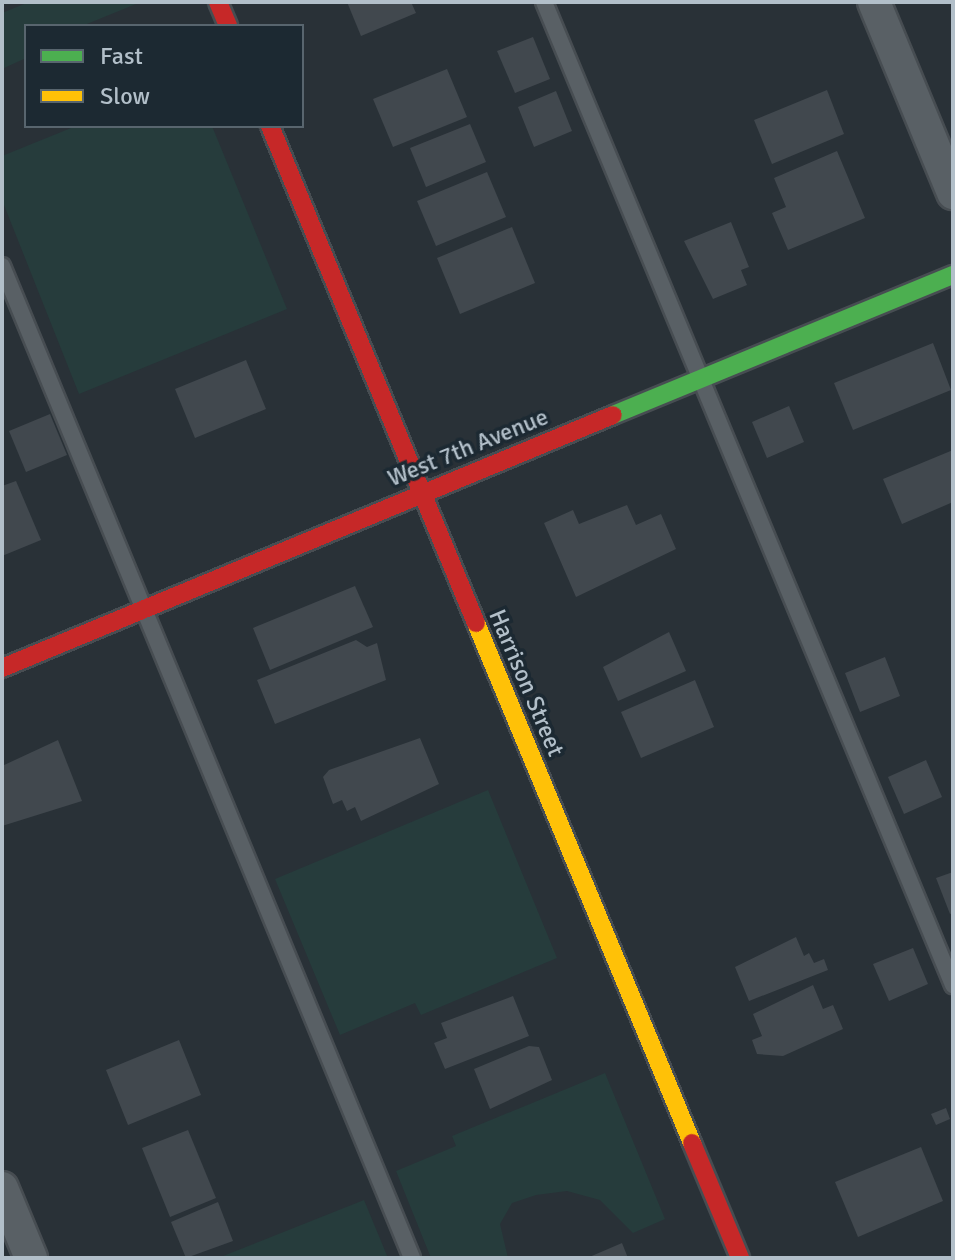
<!DOCTYPE html>
<style>
body{margin:0}
#map{position:relative;width:955px;height:1260px;overflow:hidden;background:#293137;font-family:Signika,sans-serif}
div>[style]{position:absolute}
[style*='--x']{left:calc(var(--x)*1px);top:calc(var(--y)*1px);width:calc(var(--w)*1px);rotate:calc(var(--a)*1deg)}
.green>*{inset:0;background:#263c3c}
.building>*{inset:0;background:#41484e}
.roads{filter:drop-shadow(2px 0 #474d52) drop-shadow(-2px 0 #474d52) drop-shadow(0 2px #474d52) drop-shadow(0 -2px #474d52)}
.lane>*{height:16px;margin:-8px;padding:0 8px;transform-origin:8px;border-radius:8px;background:#596065}
.street>*{height:32px;margin:-16px;padding:0 16px;transform-origin:16px;border-radius:16px;background:#596065}
.fast>*{height:18px;margin:-9px;padding:0 9px;transform-origin:9px;border-radius:9px;background:#4caf50}
.slow>*{height:18px;margin:-9px;padding:0 9px;transform-origin:9px;border-radius:9px;background:#ffc107}
.jam>*{height:18px;margin:-9px;padding:0 9px;transform-origin:9px;border-radius:9px;background:#c62828}
span{translate:-50% -50%;white-space:nowrap;text-align:center;line-height:1.15;-webkit-text-stroke:7px #1c2932;paint-order:stroke}
.street-label{font-size:24px;color:#b2bfc9}
.frame{position:absolute;inset:0;border:4px solid #b2bfc9;pointer-events:none}
.legend{position:absolute;left:24px;top:24px;width:280px;height:104px;box-sizing:border-box;background:#1c2932;border:2px solid #58656e;margin:0;padding:10px 14px;list-style:none;font-size:24px;color:#b2bfc9}
.legend li{display:flex;align-items:center;gap:16px;height:40px}
.legend b{width:40px;border:2px solid #58656e}
</style>
<div id="map">
<div class="green">
<i style="clip-path:polygon(29px 2px,141px 2px,82px 26px,26px 26px,26px 58px,2px 69px,2px 13px)"></i>
<i style="clip-path:polygon(76px 126px,212px 126px,287px 309px,79px 394px,2px 200px,2px 156px)"></i>
<i style="clip-path:polygon(488px 790px,557px 958px,421px 1015px,415px 1003px,340px 1035px,275px 879px)"></i>
<i style="clip-path:polygon(605px 1073px,665px 1219px,633px 1233px,600px 1200px,567px 1191px,536px 1195px,512px 1203px,500px 1224px,508px 1258px,431px 1258px,396px 1171px,456px 1146px,452px 1136px)"></i>
<i style="clip-path:polygon(364px 1200px,388px 1258px,218px 1258px)"></i>
</div>
<div class="building">
<i style="clip-path:polygon(347px 2px,411px 2px,416px 13px,361px 36px)"></i>
<i style="clip-path:polygon(533px 37px,550px 79px,515px 93px,497px 51px)"></i>
<i style="clip-path:polygon(447px 69px,467px 117px,393px 147px,373px 99px)"></i>
<i style="clip-path:polygon(827px 90px,844px 134px,772px 164px,754px 120px)"></i>
<i style="clip-path:polygon(556px 91px,572px 131px,534px 147px,518px 107px)"></i>
<i style="clip-path:polygon(470px 124px,486px 162px,426px 187px,410px 148px)"></i>
<i style="clip-path:polygon(837px 151px,865px 218px,788px 250px,772px 213px,786px 207px,774px 178px)"></i>
<i style="clip-path:polygon(487px 172px,506px 217px,436px 246px,417px 201px)"></i>
<i style="clip-path:polygon(731px 222px,749px 267px,741px 270px,747px 285px,713px 299px,684px 241px)"></i>
<i style="clip-path:polygon(512px 227px,535px 283px,460px 314px,437px 258px)"></i>
<i style="clip-path:polygon(933px 343px,951px 390px,853px 430px,834px 383px)"></i>
<i style="clip-path:polygon(246px 360px,266px 409px,195px 438px,175px 389px)"></i>
<i style="clip-path:polygon(789px 406px,804px 442px,767px 458px,752px 422px)"></i>
<i style="clip-path:polygon(50px 414px,67px 455px,26px 472px,9px 431px)"></i>
<i style="clip-path:polygon(953px 450px,953px 502px,902px 524px,883px 479px)"></i>
<i style="clip-path:polygon(16px 481px,41px 540px,2px 556px,2px 486px)"></i>
<i style="clip-path:polygon(627px 505px,636px 525px,661px 514px,676px 549px,576px 597px,544px 523px,573px 510px,579px 524px)"></i>
<i style="clip-path:polygon(355px 586px,373px 627px,270px 670px,253px 628px)"></i>
<i style="clip-path:polygon(669px 632px,686px 671px,618px 701px,603px 667px)"></i>
<i style="clip-path:polygon(356px 640px,367px 647px,377px 643px,386px 680px,275px 724px,257px 680px)"></i>
<i style="clip-path:polygon(885px 657px,900px 696px,860px 712px,845px 673px)"></i>
<i style="clip-path:polygon(695px 680px,714px 727px,641px 758px,621px 712px)"></i>
<i style="clip-path:polygon(420px 738px,439px 784px,361px 821px,355px 807px,347px 811px,342px 800px,333px 804px,323px 777px,329px 770px)"></i>
<i style="clip-path:polygon(58px 740px,82px 801px,2px 826px,2px 766px)"></i>
<i style="clip-path:polygon(926px 760px,942px 797px,904px 814px,888px 777px)"></i>
<i style="clip-path:polygon(953px 872px,953px 913px,950px 914px,936px 878px)"></i>
<i style="clip-path:polygon(796px 937px,804px 956px,809px 953px,814px 963px,824px 959px,828px 970px,749px 1001px,735px 967px)"></i>
<i style="clip-path:polygon(913px 948px,928px 984px,889px 1001px,873px 964px)"></i>
<i style="clip-path:polygon(813px 985px,823px 1009px,833px 1005px,843px 1029px,783px 1056px,757px 1054px,752px 1040px,762px 1036px,753px 1014px)"></i>
<i style="clip-path:polygon(513px 996px,529px 1036px,445px 1069px,434px 1043px,447px 1038px,441px 1023px)"></i>
<i style="clip-path:polygon(179px 1040px,201px 1095px,128px 1125px,106px 1070px)"></i>
<i style="clip-path:polygon(529px 1046px,539px 1047px,552px 1080px,490px 1109px,474px 1069px)"></i>
<i style="clip-path:polygon(946px 1108px,950px 1119px,936px 1125px,931px 1114px)"></i>
<i style="clip-path:polygon(188px 1130px,216px 1198px,170px 1217px,142px 1148px)"></i>
<i style="clip-path:polygon(921px 1147px,943px 1201px,858px 1237px,835px 1182px)"></i>
<i style="clip-path:polygon(218px 1202px,233px 1241px,186px 1258px,171px 1222px)"></i>
<i style="clip-path:polygon(622px 1243px,628px 1258px,587px 1258px)"></i>
</div>
<div class="roads">
<div class="lane">
<i style="--x:544;--y:2;--w:1065;--a:67.41"></i>
<i style="--x:2;--y:266;--w:1073;--a:67.54"></i>
</div>
<div class="street">
<i style="--x:874;--y:2;--w:207;--a:67.5"></i>
<i style="--x:2;--y:1188;--w:76;--a:67.5"></i>
</div>
<div class="fast">
<i style="--x:613;--y:415;--w:368;--a:-22.4"></i>
</div>
<div class="slow">
<i style="--x:476;--y:623;--w:563;--a:67.44"></i>
</div>
<div class="jam">
<i style="--x:218;--y:2;--w:26;--a:67"></i>
<i style="--x:270;--y:126;--w:538;--a:67.49"></i>
<i style="--x:2;--y:668;--w:661;--a:-22.49"></i>
<i style="--x:692;--y:1143;--w:125;--a:67.3"></i>
</div>
</div>
<div class="street-label">
<span style="left:468px;top:448px;rotate:-22deg">West 7th Avenue</span>
<span style="left:526px;top:683px;rotate:67deg">Harrison Street</span>
</div>
<div class="frame"></div>
<ul class="legend">
<li><b style="height:10px;background:#4caf50"></b>Fast</li>
<li><b style="height:10px;background:#ffc107"></b>Slow</li>
</ul>
</div>
